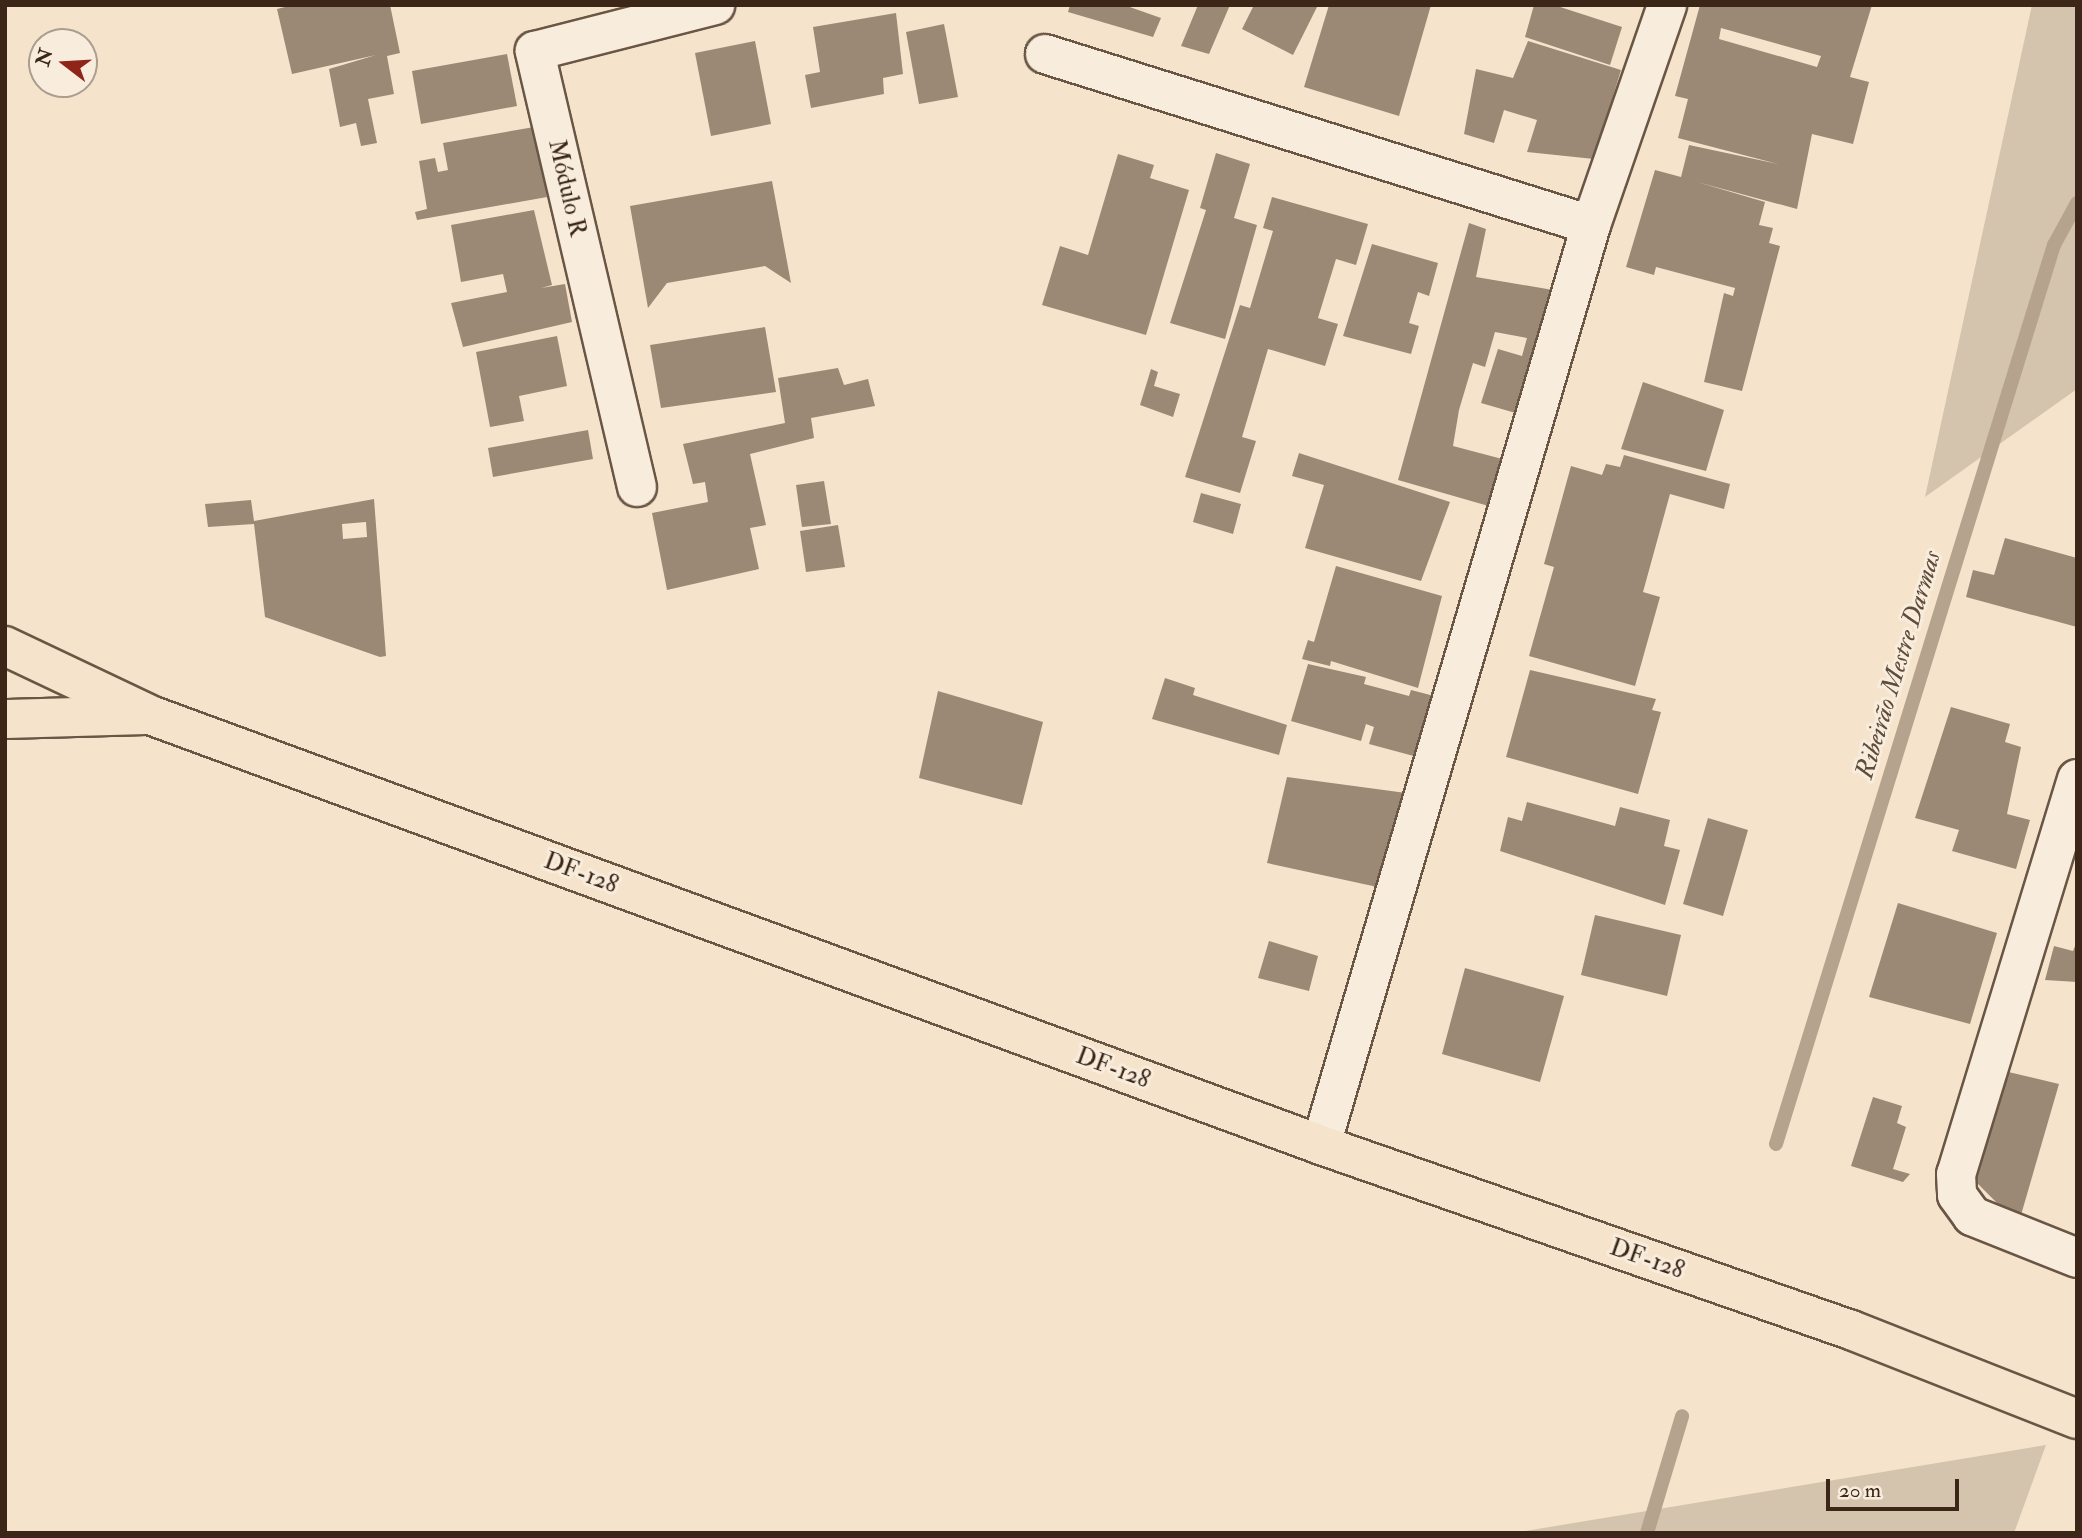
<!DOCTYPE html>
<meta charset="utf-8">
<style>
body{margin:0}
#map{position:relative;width:2082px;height:1538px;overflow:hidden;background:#f5e4cb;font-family:"IM FELL Double Pica",serif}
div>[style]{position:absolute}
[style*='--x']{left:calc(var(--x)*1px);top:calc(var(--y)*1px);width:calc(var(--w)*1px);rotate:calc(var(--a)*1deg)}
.green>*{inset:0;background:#d5c4ad}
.stream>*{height:14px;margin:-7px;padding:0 7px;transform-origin:7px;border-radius:7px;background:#b6a38e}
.building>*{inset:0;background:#9c8975}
.roads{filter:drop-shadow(2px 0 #6a5645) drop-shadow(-2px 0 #6a5645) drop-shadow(0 2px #6a5645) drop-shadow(0 -2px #6a5645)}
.street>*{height:38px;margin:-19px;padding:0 19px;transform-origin:19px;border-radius:19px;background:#f8eddd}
.primary>*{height:38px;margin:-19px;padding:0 19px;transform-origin:19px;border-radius:19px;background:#f5e4cb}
span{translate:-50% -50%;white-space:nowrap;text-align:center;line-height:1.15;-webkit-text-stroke:6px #f8eddd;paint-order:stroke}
.street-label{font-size:24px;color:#3b2618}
.water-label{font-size:26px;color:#604c3b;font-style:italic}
.frame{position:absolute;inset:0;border:7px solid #3b2618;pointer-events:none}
.north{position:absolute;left:28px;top:28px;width:70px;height:70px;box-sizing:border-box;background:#f8eddd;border:2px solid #ac9d8e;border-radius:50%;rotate:287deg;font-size:19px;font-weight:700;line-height:28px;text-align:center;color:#3b2618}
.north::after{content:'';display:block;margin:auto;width:24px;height:32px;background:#8f2418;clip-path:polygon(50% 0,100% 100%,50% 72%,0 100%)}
.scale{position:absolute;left:1826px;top:1479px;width:133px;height:32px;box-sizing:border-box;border:4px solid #3b2618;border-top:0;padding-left:9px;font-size:21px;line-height:24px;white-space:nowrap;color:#3b2618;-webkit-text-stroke:5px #f8eddd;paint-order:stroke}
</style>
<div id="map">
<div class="green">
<i style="clip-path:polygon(2032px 5px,2077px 5px,2077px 389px,1925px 497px)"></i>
<i style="clip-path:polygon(2046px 1445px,2014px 1533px,1512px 1533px,1513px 1533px)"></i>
</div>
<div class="stream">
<i style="--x:1776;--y:1144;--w:941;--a:-72.82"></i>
<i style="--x:2054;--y:245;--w:48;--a:-61.3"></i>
<i style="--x:1647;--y:1533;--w:122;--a:-73.3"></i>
</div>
<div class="building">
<i style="clip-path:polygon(293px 5px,390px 5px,400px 53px,387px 56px,394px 94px,368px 99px,377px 143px,361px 146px,356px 123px,340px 127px,329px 69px,376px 55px,292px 74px,277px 9px)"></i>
<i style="clip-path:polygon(1070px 5px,1124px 5px,1161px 18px,1153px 37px,1068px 12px)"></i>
<i style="clip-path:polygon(1198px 5px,1230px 5px,1209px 54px,1181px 46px)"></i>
<i style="clip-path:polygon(1254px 5px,1318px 5px,1293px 55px,1242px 29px)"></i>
<i style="clip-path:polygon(1329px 5px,1431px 5px,1399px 116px,1304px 87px)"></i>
<i style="clip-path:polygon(1534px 5px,1554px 5px,1622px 27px,1610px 65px,1525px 37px)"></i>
<i style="clip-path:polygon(evenodd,1700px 5px,1872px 5px,1850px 77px,1869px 82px,1853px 144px,1812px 134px,1797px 209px,1697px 182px,1765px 202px,1759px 225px,1773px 228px,1769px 243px,1780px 246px,1742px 391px,1704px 382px,1724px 293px,1733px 296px,1735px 288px,1656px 267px,1654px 275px,1626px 267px,1655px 170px,1681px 177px,1689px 145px,1778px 164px,1678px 138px,1688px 99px,1675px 96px,1700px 5px,1721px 28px,1821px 56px,1817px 67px,1719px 39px,1721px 28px)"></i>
<i style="clip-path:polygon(896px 13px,903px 74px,883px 78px,884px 94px,811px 108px,805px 75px,820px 72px,813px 27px)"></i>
<i style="clip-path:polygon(944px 24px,958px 97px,919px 104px,906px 32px)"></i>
<i style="clip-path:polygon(755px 41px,771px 124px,711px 136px,695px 53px)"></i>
<i style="clip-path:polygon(1528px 41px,1621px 70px,1594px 159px,1527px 152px,1537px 120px,1504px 110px,1494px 143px,1464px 134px,1476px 69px,1513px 78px)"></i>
<i style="clip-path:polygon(507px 54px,517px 106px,421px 124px,412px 71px)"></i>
<i style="clip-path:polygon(534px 127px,547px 197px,417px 220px,415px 212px,427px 209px,419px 161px,435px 158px,438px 172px,448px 170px,443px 143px)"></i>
<i style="clip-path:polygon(1216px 153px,1250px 164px,1234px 218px,1257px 225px,1225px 339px,1170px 323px,1206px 210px,1200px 208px)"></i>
<i style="clip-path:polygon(1118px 154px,1154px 165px,1150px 178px,1189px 190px,1146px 335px,1042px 305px,1060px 246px,1088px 255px)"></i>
<i style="clip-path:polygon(772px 181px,791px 283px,765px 266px,667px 283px,648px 308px,630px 206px)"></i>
<i style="clip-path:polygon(1272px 197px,1368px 224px,1356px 265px,1336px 259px,1318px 318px,1338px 324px,1325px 366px,1268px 349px,1242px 437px,1256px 441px,1240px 493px,1185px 477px,1240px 305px,1250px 308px,1273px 231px,1263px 228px)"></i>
<i style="clip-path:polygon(534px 210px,552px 285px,541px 288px,565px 284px,572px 322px,463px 347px,451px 303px,507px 292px,503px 274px,461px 282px,451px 225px)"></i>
<i style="clip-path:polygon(1469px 223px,1486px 229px,1476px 277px,1553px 290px,1519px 414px,1481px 403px,1498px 349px,1522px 356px,1527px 338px,1495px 332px,1485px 367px,1473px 363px,1459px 410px,1453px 446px,1506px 460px,1492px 507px,1398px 480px)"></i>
<i style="clip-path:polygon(1372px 244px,1438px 263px,1429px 296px,1418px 292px,1409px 323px,1419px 326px,1411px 354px,1343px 336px)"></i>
<i style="clip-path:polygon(765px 327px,776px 392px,661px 408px,650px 345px)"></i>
<i style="clip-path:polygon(557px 336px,567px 386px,519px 396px,524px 421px,490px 427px,476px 352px)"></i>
<i style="clip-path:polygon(838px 368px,844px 385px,868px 379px,875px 406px,811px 418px,814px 438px,750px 454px,766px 525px,750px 528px,759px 569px,667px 590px,652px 513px,708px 502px,705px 482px,693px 484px,683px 444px,785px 423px,778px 378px)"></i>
<i style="clip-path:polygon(1151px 369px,1158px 372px,1154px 386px,1180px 394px,1173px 417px,1140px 405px)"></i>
<i style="clip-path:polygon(1643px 382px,1724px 410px,1706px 471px,1621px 449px)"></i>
<i style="clip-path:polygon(588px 430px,593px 459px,493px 477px,488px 448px)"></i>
<i style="clip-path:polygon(1299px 453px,1450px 502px,1421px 581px,1305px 548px,1324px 485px,1292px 476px)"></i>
<i style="clip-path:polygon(1624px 455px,1730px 484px,1724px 509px,1670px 494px,1643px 592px,1660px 597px,1635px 686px,1529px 656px,1554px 567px,1544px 564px,1571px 466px,1602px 475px,1606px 464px,1620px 467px)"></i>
<i style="clip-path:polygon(824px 481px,831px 524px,802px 527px,796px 485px)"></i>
<i style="clip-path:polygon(1201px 493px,1241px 504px,1233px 534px,1193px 522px)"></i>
<i style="clip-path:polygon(evenodd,374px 499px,386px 656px,380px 657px,265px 617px,254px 524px,208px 527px,205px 504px,251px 500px,254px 521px,374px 499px,366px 522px,367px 537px,343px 539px,342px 524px,366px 522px)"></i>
<i style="clip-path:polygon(838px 525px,845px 567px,806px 572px,800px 531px)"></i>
<i style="clip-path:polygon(2005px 538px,2077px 558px,2077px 627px,1966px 597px,1973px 570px,1994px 575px)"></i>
<i style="clip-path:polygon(1336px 566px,1442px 596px,1418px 688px,1331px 661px,1330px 666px,1302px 659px,1308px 640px,1314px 642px)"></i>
<i style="clip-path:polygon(1308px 664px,1366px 677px,1364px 684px,1409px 696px,1411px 690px,1438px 697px,1421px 758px,1369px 744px,1374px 727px,1366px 724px,1361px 741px,1291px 721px)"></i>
<i style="clip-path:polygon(1530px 670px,1656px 699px,1652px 710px,1661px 712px,1638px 794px,1506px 757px)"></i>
<i style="clip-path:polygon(1165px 678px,1195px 688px,1193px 695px,1287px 725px,1279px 755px,1152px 719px)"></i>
<i style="clip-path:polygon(938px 691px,1043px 722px,1022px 805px,919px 778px)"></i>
<i style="clip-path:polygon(1951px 707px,2010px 724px,2005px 742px,2021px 747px,2007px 814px,2030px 820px,2016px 869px,1952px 851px,1959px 830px,1915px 818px)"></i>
<i style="clip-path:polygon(1287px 777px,1406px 793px,1382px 888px,1267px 863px)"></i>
<i style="clip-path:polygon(1527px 802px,1615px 826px,1620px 807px,1670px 820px,1664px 846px,1680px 850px,1665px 905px,1500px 851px,1508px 817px,1522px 821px)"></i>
<i style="clip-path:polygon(1708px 818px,1748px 830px,1723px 916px,1683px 904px)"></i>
<i style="clip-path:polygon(1898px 903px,1997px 933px,1970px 1024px,1869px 997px)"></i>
<i style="clip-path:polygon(1595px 915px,1681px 935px,1667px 996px,1581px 975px)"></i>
<i style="clip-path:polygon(1269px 941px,1318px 956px,1309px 991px,1258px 978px)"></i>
<i style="clip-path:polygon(2077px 941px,2077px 982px,2045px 980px,2054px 946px,2073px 951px)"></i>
<i style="clip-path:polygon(1465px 968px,1564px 996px,1540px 1082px,1442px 1054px)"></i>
<i style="clip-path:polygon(2004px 1071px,2059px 1084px,2021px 1215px,2000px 1206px,1974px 1180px)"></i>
<i style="clip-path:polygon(1873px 1097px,1902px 1106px,1897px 1123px,1906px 1127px,1893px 1169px,1910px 1174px,1903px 1182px,1851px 1166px)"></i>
</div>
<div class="roads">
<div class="street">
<i style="--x:1045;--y:54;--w:572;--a:17.39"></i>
<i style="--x:637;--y:487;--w:448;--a:-103.2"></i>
<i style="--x:535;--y:51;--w:186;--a:-14.3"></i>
<i style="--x:2077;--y:779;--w:413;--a:107"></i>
<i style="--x:1956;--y:1174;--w:21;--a:87"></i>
<i style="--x:1957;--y:1195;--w:26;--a:54"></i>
<i style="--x:1972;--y:1216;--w:113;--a:21.8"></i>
<i style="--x:1321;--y:1145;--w:959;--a:-73.64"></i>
<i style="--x:1591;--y:225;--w:233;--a:-70.9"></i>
</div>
<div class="primary">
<i style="--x:5;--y:646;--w:161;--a:25.4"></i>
<i style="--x:150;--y:715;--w:1247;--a:20.16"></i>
<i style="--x:1321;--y:1145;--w:561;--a:19.24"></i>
<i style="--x:1851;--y:1330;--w:243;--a:21.5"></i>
<i style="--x:5;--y:719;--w:139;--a:-1.6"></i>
</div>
</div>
<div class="street-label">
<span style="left:567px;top:188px;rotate:77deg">Módulo R</span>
<span style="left:581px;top:873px;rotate:20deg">DF-128</span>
<span style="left:1113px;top:1068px;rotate:20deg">DF-128</span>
<span style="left:1647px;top:1259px;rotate:19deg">DF-128</span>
</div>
<div class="water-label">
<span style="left:1899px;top:665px;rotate:-73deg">Ribeirão Mestre Darmas</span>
</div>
<div class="frame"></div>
<div class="north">N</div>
<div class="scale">20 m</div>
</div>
